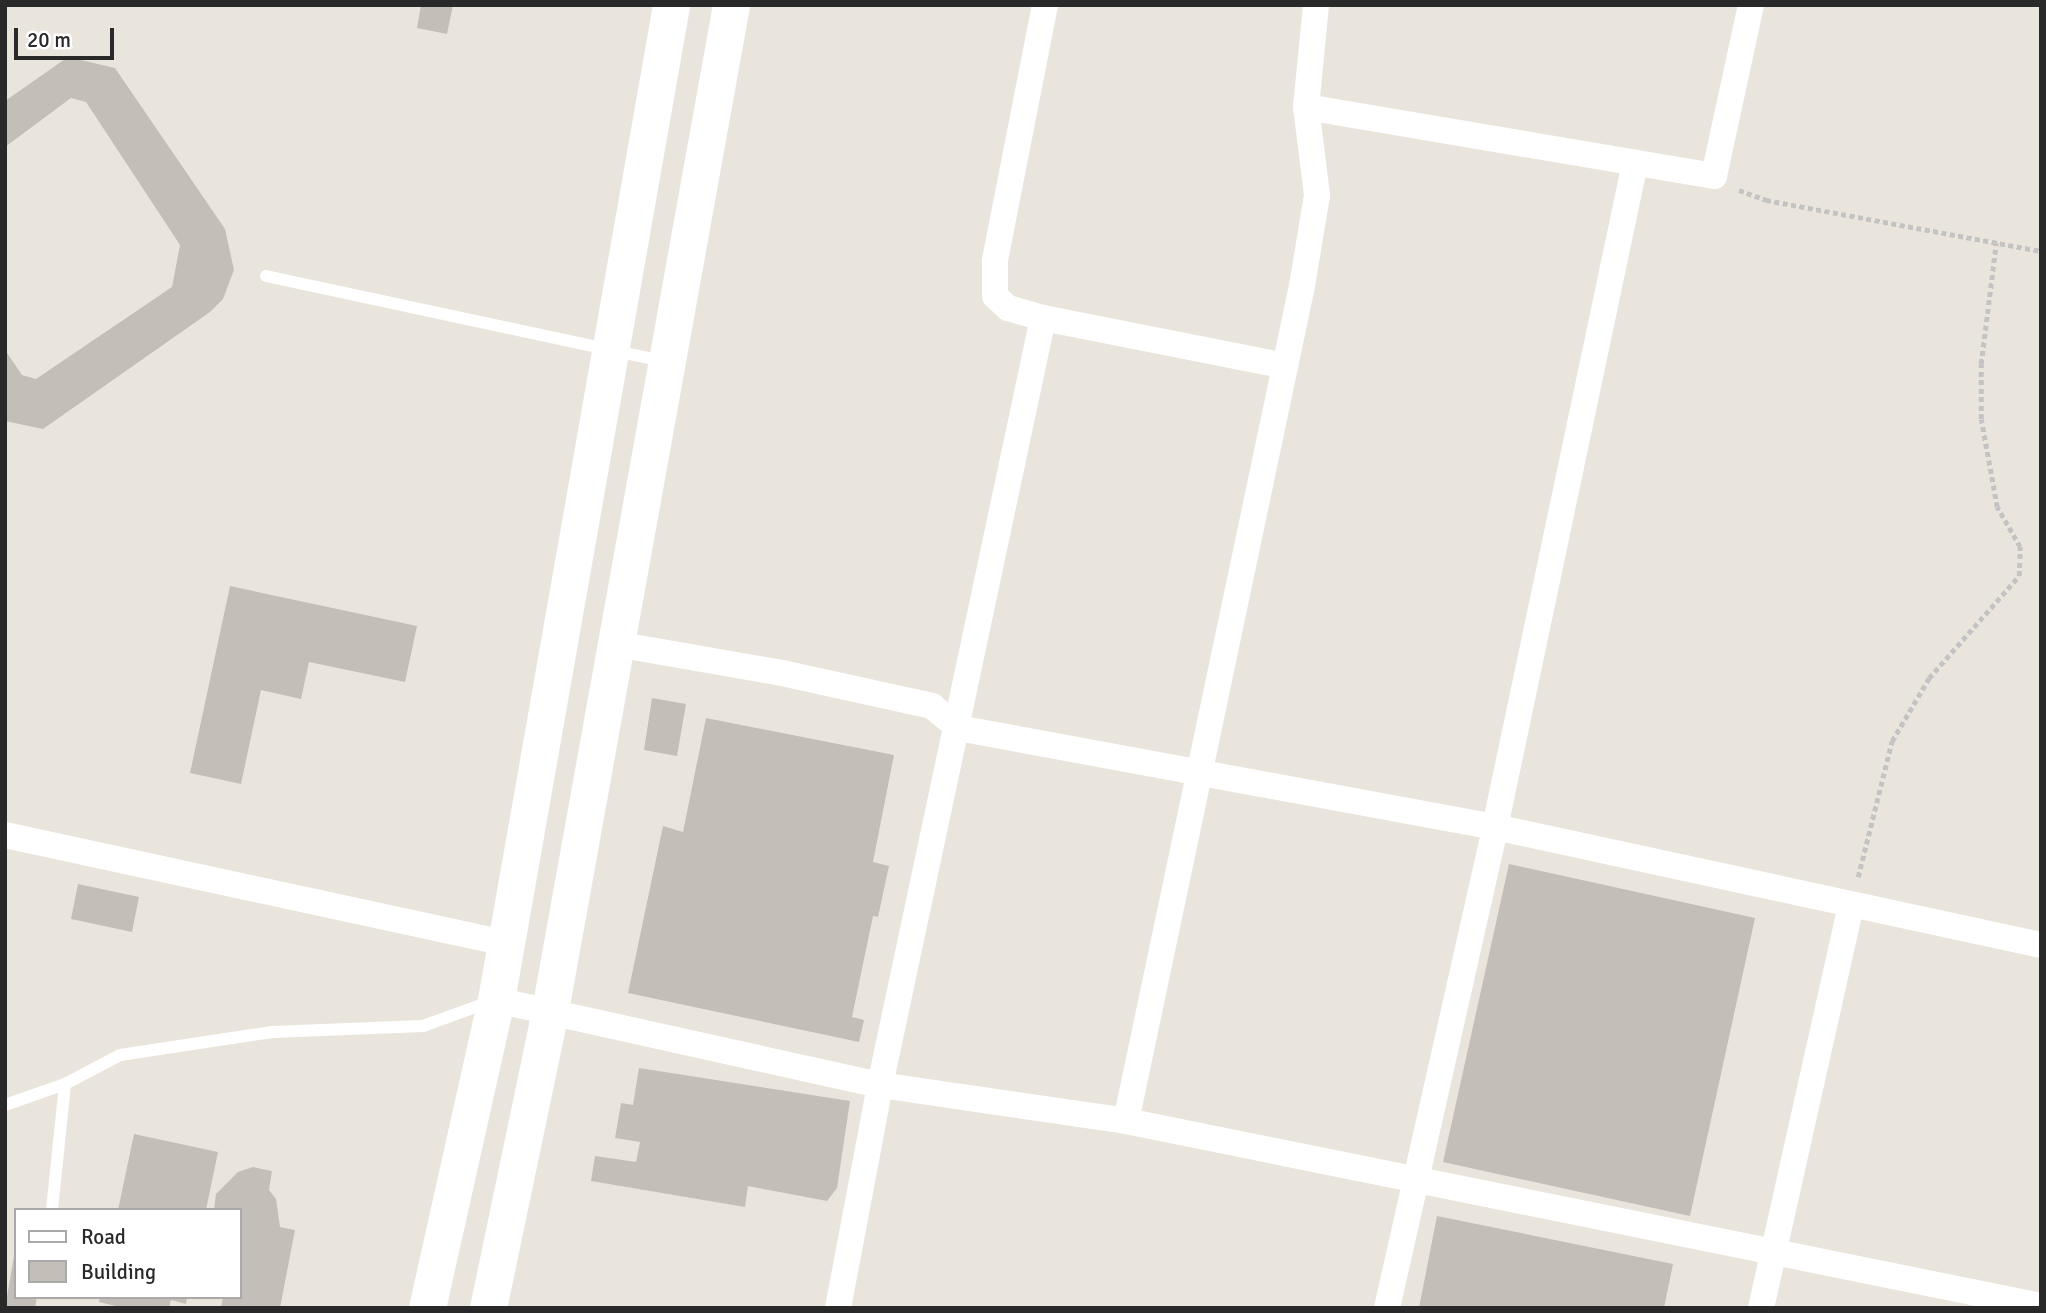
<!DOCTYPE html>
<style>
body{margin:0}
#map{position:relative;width:2046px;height:1313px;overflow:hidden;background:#eae5dc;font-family:Signika,sans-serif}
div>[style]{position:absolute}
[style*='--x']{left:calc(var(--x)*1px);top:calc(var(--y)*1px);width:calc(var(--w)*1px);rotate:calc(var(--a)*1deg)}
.building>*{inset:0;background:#c3bfb8}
.path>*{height:4.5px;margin-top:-2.25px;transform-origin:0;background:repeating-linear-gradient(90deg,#c3c3c3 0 5px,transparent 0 8.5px)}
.lane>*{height:12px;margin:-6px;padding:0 6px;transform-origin:6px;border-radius:6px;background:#fff}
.street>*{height:26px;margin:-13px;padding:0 13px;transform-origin:13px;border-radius:13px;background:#fff}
.secondary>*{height:37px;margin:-18.5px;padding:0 18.5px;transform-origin:18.5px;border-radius:18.5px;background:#fff}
span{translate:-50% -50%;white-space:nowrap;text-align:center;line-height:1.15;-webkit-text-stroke:5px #fff;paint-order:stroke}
.frame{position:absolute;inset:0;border:7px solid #292929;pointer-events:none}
.legend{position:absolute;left:14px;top:1208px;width:228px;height:91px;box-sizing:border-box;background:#fff;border:2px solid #a9a9a9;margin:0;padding:9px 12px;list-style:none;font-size:21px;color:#292929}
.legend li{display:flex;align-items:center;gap:14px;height:35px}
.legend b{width:35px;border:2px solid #a9a9a9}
.scale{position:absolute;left:14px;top:28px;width:100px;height:32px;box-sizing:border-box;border:4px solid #292929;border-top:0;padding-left:9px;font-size:21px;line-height:24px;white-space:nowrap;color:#292929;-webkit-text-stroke:5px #fff;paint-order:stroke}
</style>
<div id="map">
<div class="building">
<i style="clip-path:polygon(421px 5px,453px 5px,447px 34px,417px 28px)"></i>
<i style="clip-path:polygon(68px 57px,115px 68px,225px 229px,234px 270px,223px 299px,210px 312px,43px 429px,5px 421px,5px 350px,22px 375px,36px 379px,172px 287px,180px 245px,86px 102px,71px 98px,5px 147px,5px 101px)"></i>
<i style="clip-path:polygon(230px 586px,417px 626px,405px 682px,309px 662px,301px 699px,261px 690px,241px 784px,190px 773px)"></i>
<i style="clip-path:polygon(652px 698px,686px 704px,677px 756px,644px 750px)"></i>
<i style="clip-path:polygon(706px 718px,894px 755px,873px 862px,889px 866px,878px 917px,873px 916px,852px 1017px,864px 1020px,859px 1042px,628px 993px,663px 826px,683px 832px)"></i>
<i style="clip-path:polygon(1509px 864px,1755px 918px,1690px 1216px,1443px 1162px)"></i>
<i style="clip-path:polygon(78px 884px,139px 897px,132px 932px,71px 919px)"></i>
<i style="clip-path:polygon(639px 1068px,850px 1101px,837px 1188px,827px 1201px,748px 1186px,745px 1207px,591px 1181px,595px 1156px,636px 1162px,640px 1142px,615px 1138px,621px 1103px,633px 1105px)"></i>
<i style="clip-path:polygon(134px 1134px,218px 1152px,206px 1210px,118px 1210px)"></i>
<i style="clip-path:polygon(253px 1167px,272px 1171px,269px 1190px,276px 1199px,280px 1227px,295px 1230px,280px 1308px,221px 1308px,223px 1297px,240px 1297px,240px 1210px,214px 1210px,216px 1194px,238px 1172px)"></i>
<i style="clip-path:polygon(1437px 1216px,1673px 1264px,1664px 1308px,1419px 1308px)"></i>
<i style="clip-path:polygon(15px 1250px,16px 1297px,37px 1297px,35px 1308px,5px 1308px)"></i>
<i style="clip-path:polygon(100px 1297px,187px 1297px,186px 1304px,171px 1300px,169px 1308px,124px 1308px,99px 1302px)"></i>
</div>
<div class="path">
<i style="--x:1739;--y:190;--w:29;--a:20"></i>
<i style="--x:1766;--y:200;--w:280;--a:10.5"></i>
<i style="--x:1858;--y:877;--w:140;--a:-76"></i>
<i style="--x:1892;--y:741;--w:73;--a:-59.6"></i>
<i style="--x:1929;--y:678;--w:136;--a:-48.6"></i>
<i style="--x:2019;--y:576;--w:29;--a:-88"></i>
<i style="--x:2020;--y:547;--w:46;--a:-119.9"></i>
<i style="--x:1997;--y:507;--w:89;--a:-100.3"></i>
<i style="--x:1981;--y:419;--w:55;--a:-90"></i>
<i style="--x:1981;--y:364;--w:122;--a:-82.9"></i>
</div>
<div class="lane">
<i style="--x:266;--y:276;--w:406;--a:12.1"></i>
<i style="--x:5;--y:1105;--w:64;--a:-19.3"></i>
<i style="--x:65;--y:1084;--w:62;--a:-27.8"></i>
<i style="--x:120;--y:1055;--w:154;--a:-8.6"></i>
<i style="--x:272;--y:1032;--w:151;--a:-2.3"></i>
<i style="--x:423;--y:1026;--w:70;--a:-20"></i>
<i style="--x:52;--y:1210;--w:127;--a:-84.1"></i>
</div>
<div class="street">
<i style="--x:1045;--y:5;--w:261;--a:101.1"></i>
<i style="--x:995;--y:261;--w:35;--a:90"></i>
<i style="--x:995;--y:296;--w:18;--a:43"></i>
<i style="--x:1008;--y:308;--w:36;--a:16"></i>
<i style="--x:1043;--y:318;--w:247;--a:11.2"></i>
<i style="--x:1306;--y:107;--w:414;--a:9.6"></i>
<i style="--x:1714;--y:176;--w:175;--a:-77.8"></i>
<i style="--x:616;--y:644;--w:169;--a:9.9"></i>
<i style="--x:782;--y:673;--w:154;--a:12.4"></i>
<i style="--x:932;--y:706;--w:34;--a:40"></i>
<i style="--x:958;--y:728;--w:546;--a:10.45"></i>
<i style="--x:1495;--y:827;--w:559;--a:12.2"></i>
<i style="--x:5;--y:835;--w:512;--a:12.19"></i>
<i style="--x:496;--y:1000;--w:393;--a:12.5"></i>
<i style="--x:880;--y:1085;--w:249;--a:8.3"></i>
<i style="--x:1126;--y:1121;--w:934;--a:11.43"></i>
<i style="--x:1126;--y:1121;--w:853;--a:-78.1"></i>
<i style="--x:1302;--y:286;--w:92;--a:-80.6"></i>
<i style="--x:1317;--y:195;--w:89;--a:-97.1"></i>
<i style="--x:1306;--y:107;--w:102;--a:-84.4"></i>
<i style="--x:838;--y:1308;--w:227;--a:-79.3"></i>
<i style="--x:880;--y:1085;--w:784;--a:-78"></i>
<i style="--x:1387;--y:1308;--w:493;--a:-77.3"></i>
<i style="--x:1495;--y:827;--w:679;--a:-78.09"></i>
<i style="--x:1761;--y:1308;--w:413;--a:-77.4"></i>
</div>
<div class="secondary">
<i style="--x:427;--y:1308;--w:316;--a:-77.4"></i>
<i style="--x:496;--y:1000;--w:1010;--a:-80.02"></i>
<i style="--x:488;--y:1308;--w:304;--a:-78.2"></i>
<i style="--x:550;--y:1010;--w:1021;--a:-79.79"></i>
</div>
<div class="frame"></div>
<ul class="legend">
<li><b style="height:9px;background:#fff"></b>Road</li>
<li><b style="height:19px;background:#c3bfb8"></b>Building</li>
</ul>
<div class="scale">20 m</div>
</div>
